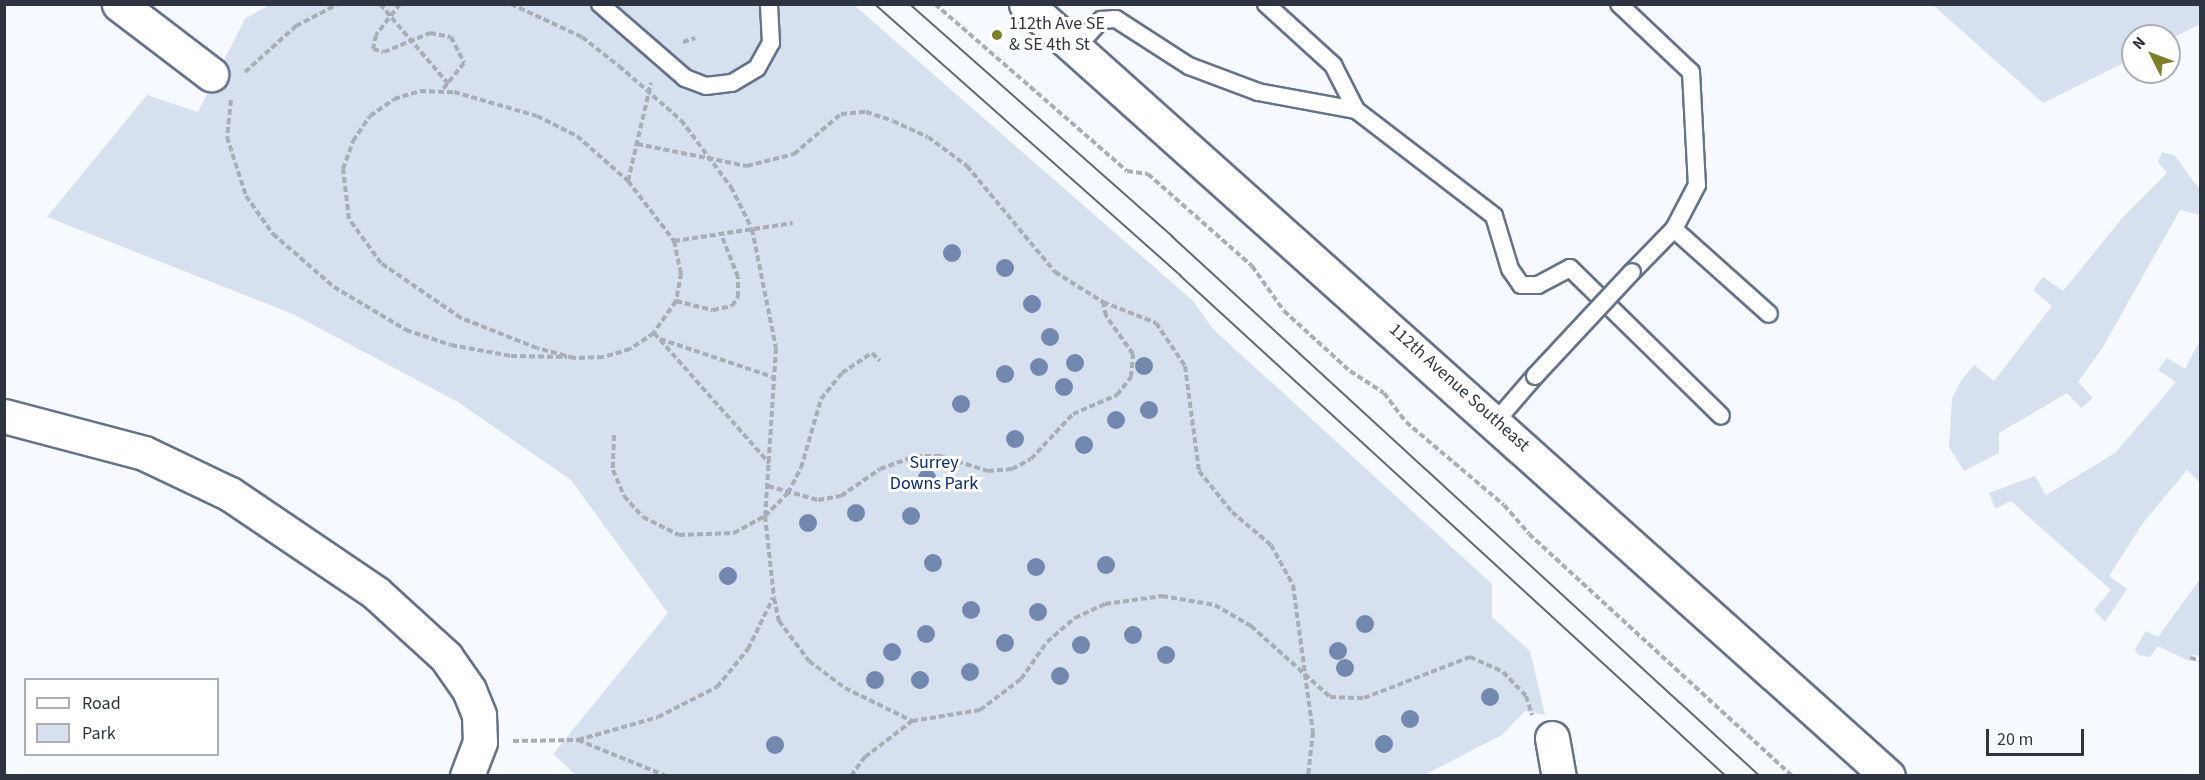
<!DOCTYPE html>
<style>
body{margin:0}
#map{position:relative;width:2205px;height:780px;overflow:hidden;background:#f6f9ff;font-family:"Source Sans 3",sans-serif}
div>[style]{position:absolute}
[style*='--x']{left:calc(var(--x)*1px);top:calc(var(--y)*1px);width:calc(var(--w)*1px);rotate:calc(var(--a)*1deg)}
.green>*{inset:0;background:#d6e0ef}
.path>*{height:4px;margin-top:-2px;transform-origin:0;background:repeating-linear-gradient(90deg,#a9adb5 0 6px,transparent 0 9px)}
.roads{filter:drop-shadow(2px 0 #64728b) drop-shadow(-2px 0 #64728b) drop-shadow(0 2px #64728b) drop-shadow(0 -2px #64728b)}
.lane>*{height:16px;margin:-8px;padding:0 8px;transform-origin:8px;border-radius:8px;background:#fff}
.street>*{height:33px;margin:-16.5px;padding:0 16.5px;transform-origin:16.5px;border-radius:16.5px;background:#fff}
.secondary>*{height:33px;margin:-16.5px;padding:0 16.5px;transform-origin:16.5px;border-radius:16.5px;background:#fff}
.tram>*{height:1.5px;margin:-0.75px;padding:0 0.75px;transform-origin:0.75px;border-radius:0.75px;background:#626771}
.bridges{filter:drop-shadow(2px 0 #64728b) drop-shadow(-2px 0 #64728b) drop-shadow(0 2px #64728b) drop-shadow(0 -2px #64728b)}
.lane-bridge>*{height:16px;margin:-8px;padding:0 8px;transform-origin:8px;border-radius:8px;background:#fff}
.trees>*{width:18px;height:18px;margin:-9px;border-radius:50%;background:#7388ae}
.dots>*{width:16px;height:16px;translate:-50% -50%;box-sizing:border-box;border:3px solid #fff;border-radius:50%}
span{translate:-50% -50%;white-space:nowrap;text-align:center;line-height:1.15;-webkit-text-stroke:6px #fff;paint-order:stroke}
.poi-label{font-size:18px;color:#2f3540}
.left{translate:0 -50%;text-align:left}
.street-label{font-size:18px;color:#2f3540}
.park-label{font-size:18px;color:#072b6b}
.frame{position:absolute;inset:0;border:6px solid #2f3540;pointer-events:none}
.legend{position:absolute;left:24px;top:678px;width:195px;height:78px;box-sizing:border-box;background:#fff;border:2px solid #acaeb3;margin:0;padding:8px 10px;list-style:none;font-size:18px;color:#2f3540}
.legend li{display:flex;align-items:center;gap:12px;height:30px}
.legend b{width:30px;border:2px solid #acaeb3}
.north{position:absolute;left:2121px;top:24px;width:60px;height:60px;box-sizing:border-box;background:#fff;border:2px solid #acaeb3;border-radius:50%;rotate:312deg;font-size:16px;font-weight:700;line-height:24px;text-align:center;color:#2f3540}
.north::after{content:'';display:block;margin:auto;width:21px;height:27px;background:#7d8029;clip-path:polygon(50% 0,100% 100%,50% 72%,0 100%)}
.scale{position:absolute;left:1986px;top:729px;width:98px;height:27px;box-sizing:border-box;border:3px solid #2f3540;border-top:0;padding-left:8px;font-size:18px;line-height:21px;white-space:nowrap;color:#2f3540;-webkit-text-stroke:4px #fff;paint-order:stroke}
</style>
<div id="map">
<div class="green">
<i style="clip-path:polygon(269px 5px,854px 5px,1193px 301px,1213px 329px,1492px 584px,1492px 617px,1530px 651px,1545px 715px,1525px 711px,1502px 735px,1424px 775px,576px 775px,553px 754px,668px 613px,571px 480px,458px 402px,293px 314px,47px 217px,147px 95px,198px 112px,245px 19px)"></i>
<i style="clip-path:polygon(1933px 5px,2200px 5px,2200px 24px,2169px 40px,2133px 36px,2133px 58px,2043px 103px)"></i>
<i style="clip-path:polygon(2162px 152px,2175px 156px,2200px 190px,2200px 215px,2180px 210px,2103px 347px,2078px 382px,2093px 398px,2081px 408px,2067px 393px,1999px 433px,1999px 453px,1964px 471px,1949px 447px,1952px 398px,1961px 381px,1974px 365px,1994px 381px,2052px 306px,2033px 290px,2043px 277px,2063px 291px,2124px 216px,2167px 173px,2158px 162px)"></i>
<i style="clip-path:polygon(2200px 340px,2200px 483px,2187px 470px,2143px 523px,2109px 576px,2127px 589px,2105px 622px,2094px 610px,2111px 590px,2011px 501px,1995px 509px,1989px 493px,2035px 476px,2046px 495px,2115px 453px,2176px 382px,2158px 370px,2167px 358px,2185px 369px)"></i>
<i style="clip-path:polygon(2200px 579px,2200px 656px,2192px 655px,2189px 661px,2158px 646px,2150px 657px,2138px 655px,2135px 649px,2146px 631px,2158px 637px)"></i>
</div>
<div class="path">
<i style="--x:380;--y:4;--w:108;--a:49.5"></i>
<i style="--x:400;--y:4;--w:39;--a:128"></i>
<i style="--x:376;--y:35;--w:14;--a:102"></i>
<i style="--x:373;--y:49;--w:11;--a:15"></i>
<i style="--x:384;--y:52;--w:50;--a:-22.4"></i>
<i style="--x:430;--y:33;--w:21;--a:11"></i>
<i style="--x:451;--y:37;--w:29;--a:63"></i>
<i style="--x:464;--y:63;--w:35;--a:129"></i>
<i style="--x:511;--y:4;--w:78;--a:24.9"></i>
<i style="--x:582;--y:37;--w:47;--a:38.1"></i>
<i style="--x:619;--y:66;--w:82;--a:41.1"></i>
<i style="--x:681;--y:120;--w:84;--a:53.3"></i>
<i style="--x:731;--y:187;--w:47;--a:63.4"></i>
<i style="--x:752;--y:229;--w:121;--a:78.6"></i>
<i style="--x:776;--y:348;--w:168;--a:93.7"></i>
<i style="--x:765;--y:516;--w:82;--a:83.7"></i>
<i style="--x:774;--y:598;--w:24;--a:78"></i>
<i style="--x:779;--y:621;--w:50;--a:53.1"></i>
<i style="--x:809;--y:661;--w:45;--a:36.9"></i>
<i style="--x:845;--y:688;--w:75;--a:26.2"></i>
<i style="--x:912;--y:721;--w:69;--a:-9.2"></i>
<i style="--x:980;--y:710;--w:51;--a:-37.1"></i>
<i style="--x:1021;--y:679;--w:45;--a:-54.9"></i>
<i style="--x:1047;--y:642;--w:37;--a:-41"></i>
<i style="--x:1075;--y:618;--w:33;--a:-25"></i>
<i style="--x:1105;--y:604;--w:58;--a:-8"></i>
<i style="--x:1162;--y:596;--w:54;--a:9.6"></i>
<i style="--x:1215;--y:605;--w:42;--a:30.3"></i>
<i style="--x:1251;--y:626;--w:106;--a:41.9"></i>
<i style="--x:1330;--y:697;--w:34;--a:2"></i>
<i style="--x:1364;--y:698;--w:114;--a:-21.1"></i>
<i style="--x:1470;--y:657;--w:36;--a:24"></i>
<i style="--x:1503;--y:672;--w:33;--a:46"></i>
<i style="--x:1526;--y:696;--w:20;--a:72"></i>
<i style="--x:935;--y:4;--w:254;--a:41"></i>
<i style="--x:1127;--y:171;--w:21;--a:8"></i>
<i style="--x:1148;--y:174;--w:139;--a:41.5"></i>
<i style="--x:1252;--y:266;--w:55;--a:54.6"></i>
<i style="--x:1284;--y:311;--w:89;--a:42.3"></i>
<i style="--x:1350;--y:371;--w:40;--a:32.9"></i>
<i style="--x:1384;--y:393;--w:36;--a:53"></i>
<i style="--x:1406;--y:422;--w:128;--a:40.3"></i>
<i style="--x:1504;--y:505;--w:38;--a:49"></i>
<i style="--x:1529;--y:534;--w:357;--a:42.6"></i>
<i style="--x:683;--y:42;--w:13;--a:-18"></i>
<i style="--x:245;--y:72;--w:69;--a:-42"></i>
<i style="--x:296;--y:26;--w:47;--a:-27.6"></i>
<i style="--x:420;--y:91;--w:34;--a:2"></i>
<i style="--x:454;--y:92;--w:86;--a:16.1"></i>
<i style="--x:537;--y:116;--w:45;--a:26.6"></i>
<i style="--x:577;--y:136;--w:68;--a:41.4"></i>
<i style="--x:628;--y:181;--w:76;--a:52.5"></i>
<i style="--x:674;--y:241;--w:33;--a:78"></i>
<i style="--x:681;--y:273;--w:28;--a:100"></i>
<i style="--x:676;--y:301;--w:39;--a:125"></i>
<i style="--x:654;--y:333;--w:29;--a:146"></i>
<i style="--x:630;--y:349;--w:28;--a:163"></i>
<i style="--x:603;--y:357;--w:29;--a:178"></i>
<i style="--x:574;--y:358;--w:38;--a:-165"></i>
<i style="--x:537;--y:348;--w:82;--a:-158.5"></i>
<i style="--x:461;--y:318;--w:97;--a:-145.5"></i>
<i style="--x:381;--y:263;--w:54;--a:-126"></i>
<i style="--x:349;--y:219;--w:50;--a:-96.8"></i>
<i style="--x:343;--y:169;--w:30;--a:-70"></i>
<i style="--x:353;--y:141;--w:30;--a:-56"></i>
<i style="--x:370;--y:116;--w:29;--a:-35"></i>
<i style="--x:394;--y:99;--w:27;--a:-17"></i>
<i style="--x:231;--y:100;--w:37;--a:96"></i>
<i style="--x:227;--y:137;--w:62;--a:72.1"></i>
<i style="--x:246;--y:196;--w:47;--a:54.6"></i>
<i style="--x:273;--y:234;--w:81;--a:41"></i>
<i style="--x:334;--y:287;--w:84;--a:30.8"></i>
<i style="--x:406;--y:330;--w:47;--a:18.4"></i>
<i style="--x:451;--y:345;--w:61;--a:10.4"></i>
<i style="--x:511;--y:356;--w:56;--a:1"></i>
<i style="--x:637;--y:144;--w:112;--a:11.3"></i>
<i style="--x:747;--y:166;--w:49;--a:-14.3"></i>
<i style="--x:794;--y:154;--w:62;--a:-40.4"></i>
<i style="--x:841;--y:114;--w:25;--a:-5"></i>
<i style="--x:866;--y:112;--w:28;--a:18"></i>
<i style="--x:893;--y:121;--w:38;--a:25"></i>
<i style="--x:928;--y:137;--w:49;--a:36.6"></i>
<i style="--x:967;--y:166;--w:138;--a:50.3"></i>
<i style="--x:1055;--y:272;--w:57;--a:32"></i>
<i style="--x:1103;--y:302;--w:57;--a:21.6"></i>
<i style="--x:1156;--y:323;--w:52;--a:56"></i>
<i style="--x:1185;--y:366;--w:106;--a:82.4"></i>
<i style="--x:1199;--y:471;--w:53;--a:51.2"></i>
<i style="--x:1232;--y:512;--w:51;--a:40.2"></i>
<i style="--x:1271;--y:545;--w:46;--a:61.2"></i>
<i style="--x:1293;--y:585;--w:148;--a:82.3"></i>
<i style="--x:1313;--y:732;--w:44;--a:96.5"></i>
<i style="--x:628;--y:181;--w:101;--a:-76.8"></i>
<i style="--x:674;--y:241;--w:120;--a:-8.6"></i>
<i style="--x:676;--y:301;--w:38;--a:14"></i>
<i style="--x:713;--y:310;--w:19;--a:-12"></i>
<i style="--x:732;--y:306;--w:11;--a:-56"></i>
<i style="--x:738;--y:297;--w:20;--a:-90"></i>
<i style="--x:738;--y:277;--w:46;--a:-111.6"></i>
<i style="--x:654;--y:333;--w:174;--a:48.5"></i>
<i style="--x:660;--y:339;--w:122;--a:18.6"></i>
<i style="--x:614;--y:435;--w:35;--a:92"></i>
<i style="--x:613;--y:470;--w:28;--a:67"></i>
<i style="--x:624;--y:496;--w:28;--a:48"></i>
<i style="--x:643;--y:517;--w:40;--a:26.6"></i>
<i style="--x:679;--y:535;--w:55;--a:-2.1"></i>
<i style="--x:734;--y:533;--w:35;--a:-29"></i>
<i style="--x:765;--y:516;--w:33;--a:-45"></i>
<i style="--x:788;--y:493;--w:28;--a:-63"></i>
<i style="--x:801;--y:468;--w:72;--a:-73.8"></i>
<i style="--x:821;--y:399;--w:33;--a:-51"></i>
<i style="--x:842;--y:373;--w:36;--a:-34"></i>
<i style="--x:872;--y:353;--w:11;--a:45"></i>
<i style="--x:768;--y:486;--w:52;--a:15.6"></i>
<i style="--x:818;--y:500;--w:23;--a:-10"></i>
<i style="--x:841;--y:496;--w:47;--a:-34.7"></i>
<i style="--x:880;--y:469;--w:38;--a:-20"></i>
<i style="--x:916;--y:456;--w:24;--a:0"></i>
<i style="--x:940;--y:456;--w:50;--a:17.4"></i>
<i style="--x:988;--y:471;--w:24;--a:-5"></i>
<i style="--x:1012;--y:469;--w:21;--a:-28"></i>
<i style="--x:1031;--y:459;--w:62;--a:-47"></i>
<i style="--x:1073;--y:414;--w:48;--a:-23.4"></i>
<i style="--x:1117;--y:395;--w:23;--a:-52"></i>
<i style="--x:1131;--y:377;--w:23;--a:-85"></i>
<i style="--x:1133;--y:354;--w:47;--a:-125.4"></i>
<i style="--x:1106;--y:316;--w:14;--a:-102"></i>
<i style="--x:2190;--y:658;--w:10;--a:11"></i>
<i style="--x:578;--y:740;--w:95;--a:22.2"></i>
<i style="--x:513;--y:741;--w:65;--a:-0.9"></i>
<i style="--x:578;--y:740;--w:83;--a:-16"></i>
<i style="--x:658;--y:717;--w:66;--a:-27"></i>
<i style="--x:717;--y:687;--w:49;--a:-50.8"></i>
<i style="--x:748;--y:649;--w:57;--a:-63.9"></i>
<i style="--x:851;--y:776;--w:24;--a:-54"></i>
<i style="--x:865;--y:757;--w:59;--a:-37.5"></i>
</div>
<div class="roads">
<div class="lane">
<i style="--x:600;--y:4;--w:113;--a:41"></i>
<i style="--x:685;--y:78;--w:22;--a:21"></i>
<i style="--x:706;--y:86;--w:26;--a:-7"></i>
<i style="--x:732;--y:83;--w:29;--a:-31"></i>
<i style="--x:757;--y:68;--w:29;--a:-61"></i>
<i style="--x:771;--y:43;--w:39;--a:-93"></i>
<i style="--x:1266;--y:4;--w:91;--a:42.3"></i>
<i style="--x:1333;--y:65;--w:51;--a:62.9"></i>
<i style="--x:1619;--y:4;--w:99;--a:43.4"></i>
<i style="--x:1691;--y:72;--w:113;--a:87"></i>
<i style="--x:1697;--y:185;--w:50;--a:117.6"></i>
<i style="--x:1674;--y:229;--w:127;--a:41.8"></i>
<i style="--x:1076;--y:48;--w:38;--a:-48"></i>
<i style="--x:1101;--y:20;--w:15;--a:-4"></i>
<i style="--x:1116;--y:19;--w:87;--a:32.8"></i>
<i style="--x:1189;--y:66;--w:74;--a:20.6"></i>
<i style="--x:1258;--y:92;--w:100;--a:10.4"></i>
<i style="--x:1356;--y:110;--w:174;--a:37.5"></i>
<i style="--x:1494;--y:216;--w:55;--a:73.2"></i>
<i style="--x:1510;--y:269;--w:19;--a:55"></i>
<i style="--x:1521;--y:285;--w:17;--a:0"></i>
<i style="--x:1538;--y:285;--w:36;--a:-28"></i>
<i style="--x:1570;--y:268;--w:211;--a:44.4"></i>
<i style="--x:1632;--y:272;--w:60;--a:-45.7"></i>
<i style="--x:1497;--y:420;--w:58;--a:-49.2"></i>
</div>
<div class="street">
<i style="--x:119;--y:4;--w:116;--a:37.3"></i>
<i style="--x:4;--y:416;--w:145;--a:14.8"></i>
<i style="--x:144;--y:453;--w:95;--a:25.5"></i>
<i style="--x:230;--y:494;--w:176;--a:34.1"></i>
<i style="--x:376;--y:593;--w:95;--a:42.4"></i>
<i style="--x:446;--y:657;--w:40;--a:55.1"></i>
<i style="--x:469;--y:690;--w:27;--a:68"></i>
<i style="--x:479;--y:715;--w:27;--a:88"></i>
<i style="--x:480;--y:742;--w:36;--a:111"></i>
<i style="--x:1552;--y:738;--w:39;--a:80"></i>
</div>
<div class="secondary">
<i style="--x:1026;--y:4;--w:1157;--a:41.85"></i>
</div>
</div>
<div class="tram">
<i style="--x:875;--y:4;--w:409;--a:41.6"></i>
<i style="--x:1181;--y:276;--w:740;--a:42.53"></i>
<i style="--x:910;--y:4;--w:351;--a:41.5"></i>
<i style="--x:1173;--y:237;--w:797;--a:42.56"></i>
</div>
<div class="bridges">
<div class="lane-bridge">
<i style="--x:1535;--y:376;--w:142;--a:-47"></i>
</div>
</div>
<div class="trees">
<i style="left:952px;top:253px"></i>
<i style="left:1005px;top:268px"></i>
<i style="left:1032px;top:304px"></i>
<i style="left:1050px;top:337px"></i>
<i style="left:1075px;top:363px"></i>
<i style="left:1144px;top:366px"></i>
<i style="left:1039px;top:367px"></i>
<i style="left:1005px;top:374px"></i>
<i style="left:1064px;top:387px"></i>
<i style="left:961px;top:404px"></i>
<i style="left:1149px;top:410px"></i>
<i style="left:1116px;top:420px"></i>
<i style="left:1015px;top:439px"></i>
<i style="left:1084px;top:445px"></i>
<i style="left:927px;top:478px"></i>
<i style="left:856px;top:513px"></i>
<i style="left:911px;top:516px"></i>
<i style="left:808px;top:523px"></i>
<i style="left:933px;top:563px"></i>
<i style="left:1106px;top:565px"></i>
<i style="left:1036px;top:567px"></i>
<i style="left:728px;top:576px"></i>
<i style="left:971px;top:610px"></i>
<i style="left:1038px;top:612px"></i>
<i style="left:1365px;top:624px"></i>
<i style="left:926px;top:634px"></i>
<i style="left:1133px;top:635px"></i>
<i style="left:1005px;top:643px"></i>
<i style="left:1081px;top:645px"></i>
<i style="left:1338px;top:651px"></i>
<i style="left:892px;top:652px"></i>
<i style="left:1166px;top:655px"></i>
<i style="left:1345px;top:668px"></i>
<i style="left:970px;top:672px"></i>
<i style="left:1060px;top:676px"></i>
<i style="left:875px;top:680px"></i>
<i style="left:920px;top:680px"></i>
<i style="left:1490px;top:697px"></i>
<i style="left:1410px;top:719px"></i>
<i style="left:1384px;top:744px"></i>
<i style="left:775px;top:745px"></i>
</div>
<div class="dots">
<i style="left:997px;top:35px;background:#7d8029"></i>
</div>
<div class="poi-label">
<span class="left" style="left:1009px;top:35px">112th Ave SE<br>&amp; SE 4th St</span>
</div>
<div class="street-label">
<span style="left:1459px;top:388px;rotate:42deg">112th Avenue Southeast</span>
</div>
<div class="park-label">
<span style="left:934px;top:474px">Surrey<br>Downs Park</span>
</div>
<div class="frame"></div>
<ul class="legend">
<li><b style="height:8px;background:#fff"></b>Road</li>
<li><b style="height:16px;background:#d6e0ef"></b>Park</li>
</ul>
<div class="north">N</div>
<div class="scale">20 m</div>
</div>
